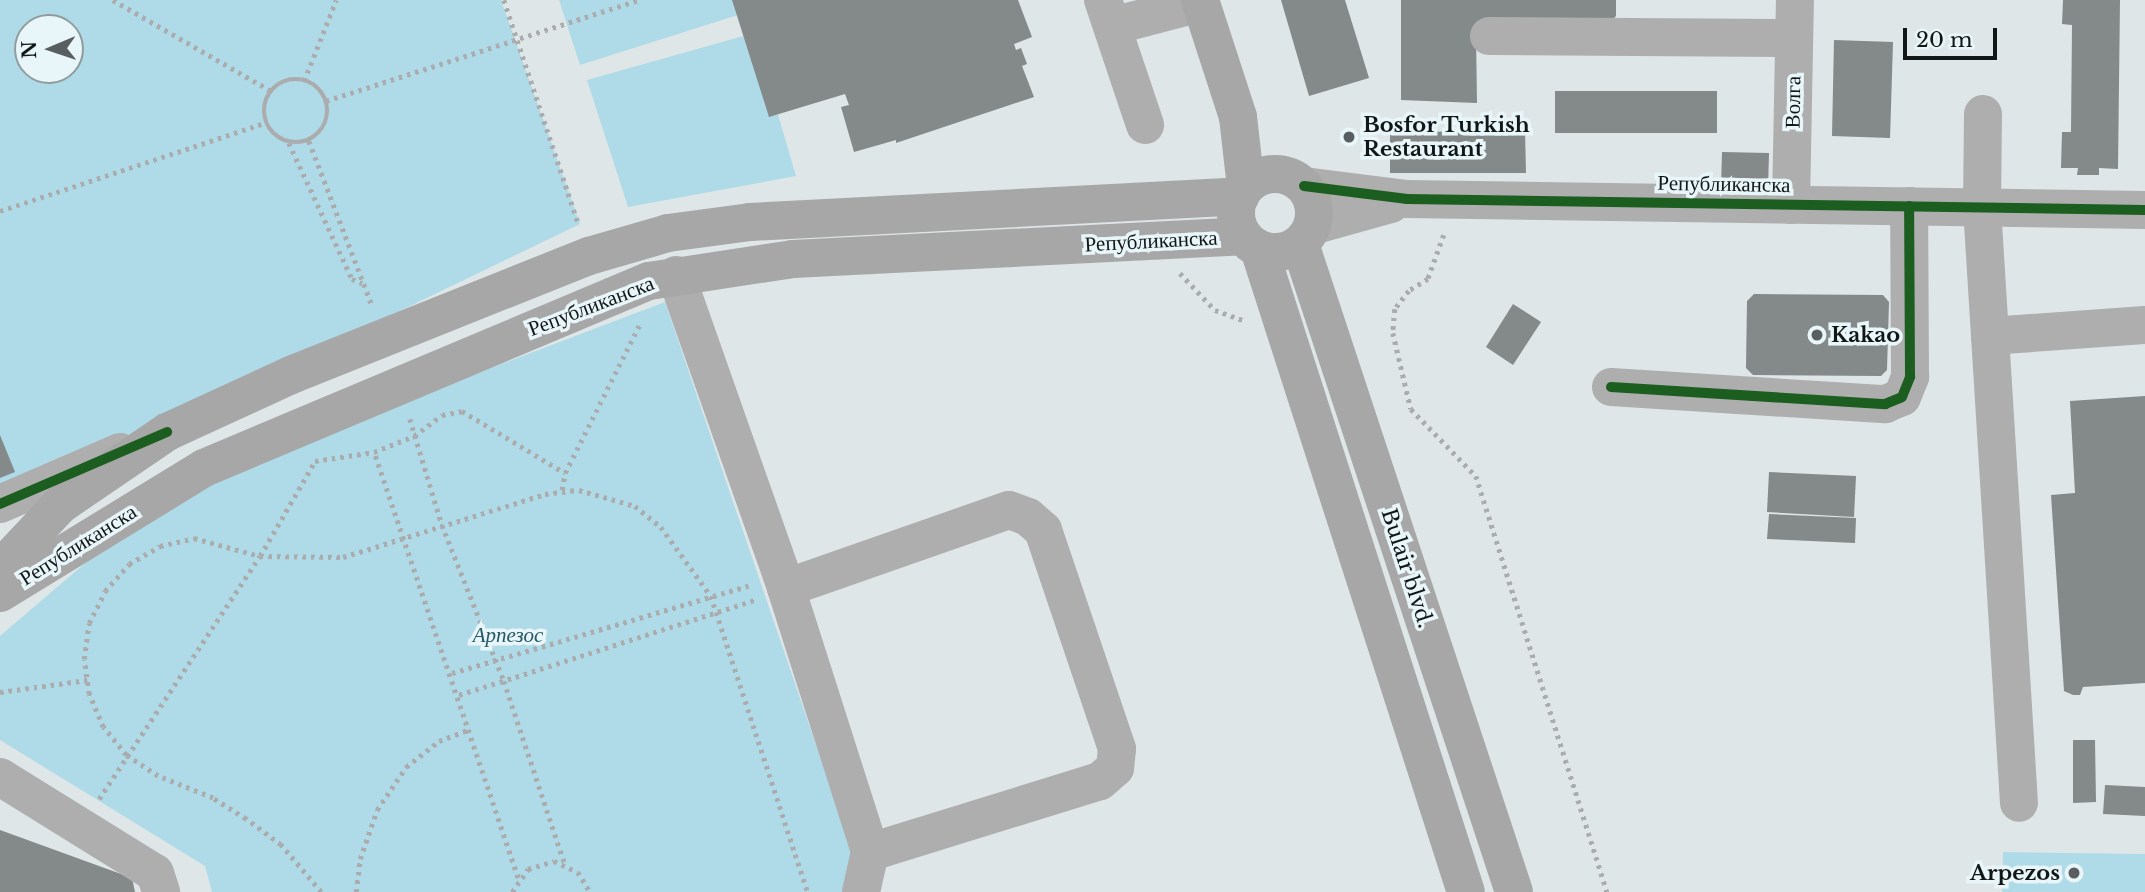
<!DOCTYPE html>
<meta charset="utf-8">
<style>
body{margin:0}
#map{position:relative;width:2145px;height:892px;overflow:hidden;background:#dfe6e8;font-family:"Libre Baskerville",serif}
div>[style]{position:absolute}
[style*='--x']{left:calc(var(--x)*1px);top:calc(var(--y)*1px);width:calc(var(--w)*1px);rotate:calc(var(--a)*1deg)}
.green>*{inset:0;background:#afdbe8}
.building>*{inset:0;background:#84898a}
.path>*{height:4.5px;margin-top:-2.25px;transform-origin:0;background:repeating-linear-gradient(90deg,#aaacad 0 3.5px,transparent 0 8.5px)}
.path>.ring{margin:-2.25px;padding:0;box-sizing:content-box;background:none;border:4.5px solid #aaacad;border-radius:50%}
.minor>*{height:38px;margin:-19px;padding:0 19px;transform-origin:19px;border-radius:19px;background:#afaeae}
.major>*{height:38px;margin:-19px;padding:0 19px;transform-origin:19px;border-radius:19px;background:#a7a7a7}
.major>.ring{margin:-19px;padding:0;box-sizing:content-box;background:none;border:38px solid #a7a7a7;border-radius:50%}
.cycleway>*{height:10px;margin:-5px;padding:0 5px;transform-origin:5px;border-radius:5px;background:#1b5e20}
.dots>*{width:19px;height:19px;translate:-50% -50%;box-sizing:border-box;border:4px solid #e8f5f9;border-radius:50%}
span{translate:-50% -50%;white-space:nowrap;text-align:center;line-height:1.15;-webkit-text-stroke:7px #e8f5f9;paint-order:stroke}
.street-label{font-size:21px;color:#111617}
.poi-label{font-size:21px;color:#111617;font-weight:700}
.left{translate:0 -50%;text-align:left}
.right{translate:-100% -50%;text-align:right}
.park-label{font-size:21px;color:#245866;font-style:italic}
.north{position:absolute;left:14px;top:14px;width:70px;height:70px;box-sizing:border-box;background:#e8f5f9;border:2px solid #929c9f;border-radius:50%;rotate:268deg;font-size:19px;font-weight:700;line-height:28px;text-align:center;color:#111617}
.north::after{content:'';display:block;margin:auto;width:24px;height:32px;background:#595f60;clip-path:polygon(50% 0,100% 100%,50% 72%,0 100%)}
.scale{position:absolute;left:1903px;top:28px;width:94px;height:32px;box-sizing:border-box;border:4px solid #111617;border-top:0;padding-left:9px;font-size:21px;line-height:24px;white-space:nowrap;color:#111617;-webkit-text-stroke:5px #e8f5f9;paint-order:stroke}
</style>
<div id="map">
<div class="green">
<i style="clip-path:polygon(evenodd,0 0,501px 0,580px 224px,0 504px,0 0,28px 28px,70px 28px,70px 70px,28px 70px,28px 28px)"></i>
<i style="clip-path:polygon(559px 0,785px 0,580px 65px)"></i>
<i style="clip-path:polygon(754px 33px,796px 176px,628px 207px,587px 80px)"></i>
<i style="clip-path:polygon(665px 302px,866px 892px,212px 892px,205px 866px,0 740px,0 636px,132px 523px,262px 455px)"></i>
<i style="clip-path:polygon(2003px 852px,2145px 854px,2145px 892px,2002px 892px)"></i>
</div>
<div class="building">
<i style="clip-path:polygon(732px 0,1018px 0,1032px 37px,1014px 44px,1016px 50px,1021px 48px,1027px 64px,1022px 66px,1034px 97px,896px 143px,896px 140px,854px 152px,841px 107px,849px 105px,845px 94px,769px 117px)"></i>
<i style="clip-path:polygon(1281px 0,1345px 0,1369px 78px,1309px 96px)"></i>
<i style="clip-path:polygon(1401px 0,1616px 0,1616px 16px,1601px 31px,1476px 33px,1477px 103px,1401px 100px)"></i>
<i style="clip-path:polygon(2063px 0,2120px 0,2118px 169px,2099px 168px,2099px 175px,2077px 175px,2078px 168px,2061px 168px,2062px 132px,2071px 132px,2072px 25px,2062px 24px)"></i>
<i style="clip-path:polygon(1834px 40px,1893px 42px,1890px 138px,1832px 136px)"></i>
<i style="clip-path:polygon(1555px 91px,1717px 91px,1717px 133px,1555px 133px)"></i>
<i style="clip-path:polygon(1525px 131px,1526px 173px,1390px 173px,1390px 132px)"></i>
<i style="clip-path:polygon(1722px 152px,1769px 153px,1768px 189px,1721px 188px)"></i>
<i style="clip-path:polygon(1754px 294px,1883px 295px,1889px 302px,1887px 370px,1881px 376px,1753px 375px,1746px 368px,1747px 301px)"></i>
<i style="clip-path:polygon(1513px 304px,1541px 322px,1513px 365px,1486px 347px)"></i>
<i style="clip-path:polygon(2145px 396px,2145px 683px,2083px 687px,2080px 695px,2073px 695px,2064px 691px,2051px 495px,2075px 493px,2070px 401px)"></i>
<i style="clip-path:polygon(0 435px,15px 472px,0 478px)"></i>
<i style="clip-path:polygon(1769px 472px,1856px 476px,1854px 517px,1767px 512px)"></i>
<i style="clip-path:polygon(1769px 514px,1856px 518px,1855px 543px,1767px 539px)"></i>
<i style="clip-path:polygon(2073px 740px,2095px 740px,2096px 802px,2073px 803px)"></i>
<i style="clip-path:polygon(2105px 785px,2145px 787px,2145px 816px,2103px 814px)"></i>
<i style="clip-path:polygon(0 830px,132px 878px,135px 892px,0 892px)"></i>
</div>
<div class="path">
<i style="--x:113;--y:0;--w:182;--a:29.9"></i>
<i style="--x:504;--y:0;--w:237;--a:71.6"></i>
<i class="ring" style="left:264px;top:79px;width:59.5px;height:59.5px"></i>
<i style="--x:304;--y:81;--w:87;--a:-68.4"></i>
<i style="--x:326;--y:101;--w:328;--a:-17.9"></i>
<i style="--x:309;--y:141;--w:176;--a:69"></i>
<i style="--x:289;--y:143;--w:150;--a:65.1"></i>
<i style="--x:352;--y:279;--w:11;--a:22"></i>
<i style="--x:0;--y:211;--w:279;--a:-18.4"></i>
<i style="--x:1444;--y:235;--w:47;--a:110"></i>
<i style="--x:1428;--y:279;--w:22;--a:148"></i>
<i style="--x:1409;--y:291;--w:23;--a:128"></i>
<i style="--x:1395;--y:309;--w:24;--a:95"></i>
<i style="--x:1393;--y:333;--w:78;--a:76.7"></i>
<i style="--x:1411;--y:409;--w:93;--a:45.9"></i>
<i style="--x:1476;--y:476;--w:436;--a:72.5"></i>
<i style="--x:1180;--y:273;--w:51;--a:46.6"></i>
<i style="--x:1215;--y:310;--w:32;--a:20"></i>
<i style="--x:410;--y:419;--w:111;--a:73.2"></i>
<i style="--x:442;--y:525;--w:168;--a:68.3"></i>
<i style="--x:504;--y:681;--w:193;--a:71.6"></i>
<i style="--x:562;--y:490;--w:17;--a:-80"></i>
<i style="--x:565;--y:473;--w:167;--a:-63.3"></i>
<i style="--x:452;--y:673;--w:309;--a:-16.4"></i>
<i style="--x:0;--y:692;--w:88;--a:-7.9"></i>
<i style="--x:459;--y:695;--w:311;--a:-17.8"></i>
<i style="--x:99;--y:799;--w:291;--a:-56.5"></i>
<i style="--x:260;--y:556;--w:110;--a:-59.9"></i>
<i style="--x:315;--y:461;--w:60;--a:-8.7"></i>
<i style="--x:518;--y:878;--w:450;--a:-108.7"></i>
<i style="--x:374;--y:452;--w:43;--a:-21.8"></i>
<i style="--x:414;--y:436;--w:35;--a:-37"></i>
<i style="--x:442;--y:415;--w:20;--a:-11"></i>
<i style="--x:462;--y:411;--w:120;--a:31"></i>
<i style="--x:321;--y:892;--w:62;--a:-130.4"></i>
<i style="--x:281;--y:845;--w:44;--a:-143.4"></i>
<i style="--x:246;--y:819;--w:39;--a:-148"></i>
<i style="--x:213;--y:798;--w:59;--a:-158.2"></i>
<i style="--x:158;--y:776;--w:38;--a:-147"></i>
<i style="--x:126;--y:755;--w:36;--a:-129"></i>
<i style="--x:103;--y:727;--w:36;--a:-113"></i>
<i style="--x:89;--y:694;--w:35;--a:-98"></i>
<i style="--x:84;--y:659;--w:36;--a:-82"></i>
<i style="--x:89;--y:623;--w:36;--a:-63"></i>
<i style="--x:105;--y:591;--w:36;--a:-48"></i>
<i style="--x:129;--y:564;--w:36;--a:-30"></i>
<i style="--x:160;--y:546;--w:35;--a:-13"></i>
<i style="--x:194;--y:538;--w:68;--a:15.3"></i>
<i style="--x:260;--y:556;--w:83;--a:0.7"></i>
<i style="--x:343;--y:557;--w:212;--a:-17.3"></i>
<i style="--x:545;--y:494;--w:34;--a:-7"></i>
<i style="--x:579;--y:490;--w:58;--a:15.9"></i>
<i style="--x:635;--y:506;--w:33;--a:39"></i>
<i style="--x:661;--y:527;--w:85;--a:54.1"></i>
<i style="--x:711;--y:596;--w:311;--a:71.9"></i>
<i style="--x:356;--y:892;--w:33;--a:-83"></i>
<i style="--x:360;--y:859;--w:52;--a:-70.9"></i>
<i style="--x:377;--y:810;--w:52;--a:-56"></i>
<i style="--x:406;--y:767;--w:42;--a:-38.2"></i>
<i style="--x:439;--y:741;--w:34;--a:-21"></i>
<i style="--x:512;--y:892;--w:28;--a:-55"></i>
<i style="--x:528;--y:869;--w:27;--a:-17"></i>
<i style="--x:554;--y:861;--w:26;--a:25"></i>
<i style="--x:578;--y:872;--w:23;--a:59"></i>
</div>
<div class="minor">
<i style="--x:1103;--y:0;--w:132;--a:71.4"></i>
<i style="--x:1112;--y:26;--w:92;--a:-14.5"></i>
<i style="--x:1489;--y:36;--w:305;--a:0.4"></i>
<i style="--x:1983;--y:114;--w:93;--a:90.6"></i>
<i style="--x:1982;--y:207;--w:597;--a:86.45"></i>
<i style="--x:1304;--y:186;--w:104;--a:7.2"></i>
<i style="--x:1407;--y:199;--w:738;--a:0.85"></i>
<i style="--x:1791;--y:205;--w:205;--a:-88.9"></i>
<i style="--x:1312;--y:226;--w:82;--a:-15.6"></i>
<i style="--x:676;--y:275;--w:332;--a:70.6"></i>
<i style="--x:786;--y:588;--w:277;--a:72.3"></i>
<i style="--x:870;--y:852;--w:41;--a:102.7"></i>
<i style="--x:1990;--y:336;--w:155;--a:-4.1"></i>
<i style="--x:1611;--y:387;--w:275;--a:3.6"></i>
<i style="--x:1885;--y:404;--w:18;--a:-22"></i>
<i style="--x:1902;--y:397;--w:22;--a:-68"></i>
<i style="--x:1910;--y:377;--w:171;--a:-90.3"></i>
<i style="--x:0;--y:504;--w:131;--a:-23.4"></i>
<i style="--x:786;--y:588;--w:236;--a:-19.3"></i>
<i style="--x:1009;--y:510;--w:20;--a:20"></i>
<i style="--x:1028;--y:517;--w:20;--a:41"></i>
<i style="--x:1043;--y:530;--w:231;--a:71.3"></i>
<i style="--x:1117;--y:749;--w:19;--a:96"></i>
<i style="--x:1115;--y:768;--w:20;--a:139"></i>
<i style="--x:1100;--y:781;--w:241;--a:162.8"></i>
<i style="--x:0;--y:777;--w:182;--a:31.8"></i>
<i style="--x:155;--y:873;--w:20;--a:72"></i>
</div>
<div class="major">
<i style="--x:1200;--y:0;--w:123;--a:72"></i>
<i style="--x:1238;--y:117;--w:70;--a:83.5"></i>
<i class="ring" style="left:1236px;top:174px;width:40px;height:40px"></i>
<i style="--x:1300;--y:244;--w:682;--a:71.72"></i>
<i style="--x:1259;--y:249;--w:675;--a:72.16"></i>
<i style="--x:0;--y:569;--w:88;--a:-46.8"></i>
<i style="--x:60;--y:505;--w:130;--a:-34.3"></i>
<i style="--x:167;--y:432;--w:136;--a:-24.7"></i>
<i style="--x:291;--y:375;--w:321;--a:-21.8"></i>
<i style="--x:589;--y:256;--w:82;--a:-16.2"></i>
<i style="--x:668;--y:233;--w:83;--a:-7.6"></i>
<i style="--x:750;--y:222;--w:491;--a:-3"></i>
<i style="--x:0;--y:593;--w:239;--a:-31.5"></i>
<i style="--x:204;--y:468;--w:483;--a:-22.8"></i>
<i style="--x:649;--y:281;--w:146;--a:-8.7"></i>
<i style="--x:793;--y:259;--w:450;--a:-2.9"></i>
</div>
<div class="cycleway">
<i style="--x:1304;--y:186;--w:104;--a:7.2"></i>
<i style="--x:1407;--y:199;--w:738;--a:0.85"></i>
<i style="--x:1611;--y:387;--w:275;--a:3.6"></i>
<i style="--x:1885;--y:404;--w:18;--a:-22"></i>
<i style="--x:1902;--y:397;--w:22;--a:-68"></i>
<i style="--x:1910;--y:377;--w:171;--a:-90.3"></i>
<i style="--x:0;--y:504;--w:182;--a:-23.3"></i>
</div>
<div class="dots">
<i style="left:1349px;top:137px;background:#595f60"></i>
<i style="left:1817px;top:335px;background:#595f60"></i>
<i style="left:2074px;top:873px;background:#595f60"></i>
</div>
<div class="street-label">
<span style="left:1793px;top:102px;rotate:-89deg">Волга</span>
<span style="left:1724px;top:184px;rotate:1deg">Републиканска</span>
<span style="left:1151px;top:241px;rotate:-3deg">Републиканска</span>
<span style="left:591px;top:306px;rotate:-21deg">Републиканска</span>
<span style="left:78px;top:545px;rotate:-32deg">Републиканска</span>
<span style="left:1407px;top:568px;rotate:72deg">Bulair blvd.</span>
</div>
<div class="poi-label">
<span class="left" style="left:1363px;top:137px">Bosfor Turkish<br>Restaurant</span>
<span class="left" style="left:1831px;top:335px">Kakao</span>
<span class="right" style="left:2060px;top:873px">Arpezos</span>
</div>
<div class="park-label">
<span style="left:508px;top:635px">Арпезос</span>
</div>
<div class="north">N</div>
<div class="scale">20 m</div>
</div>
